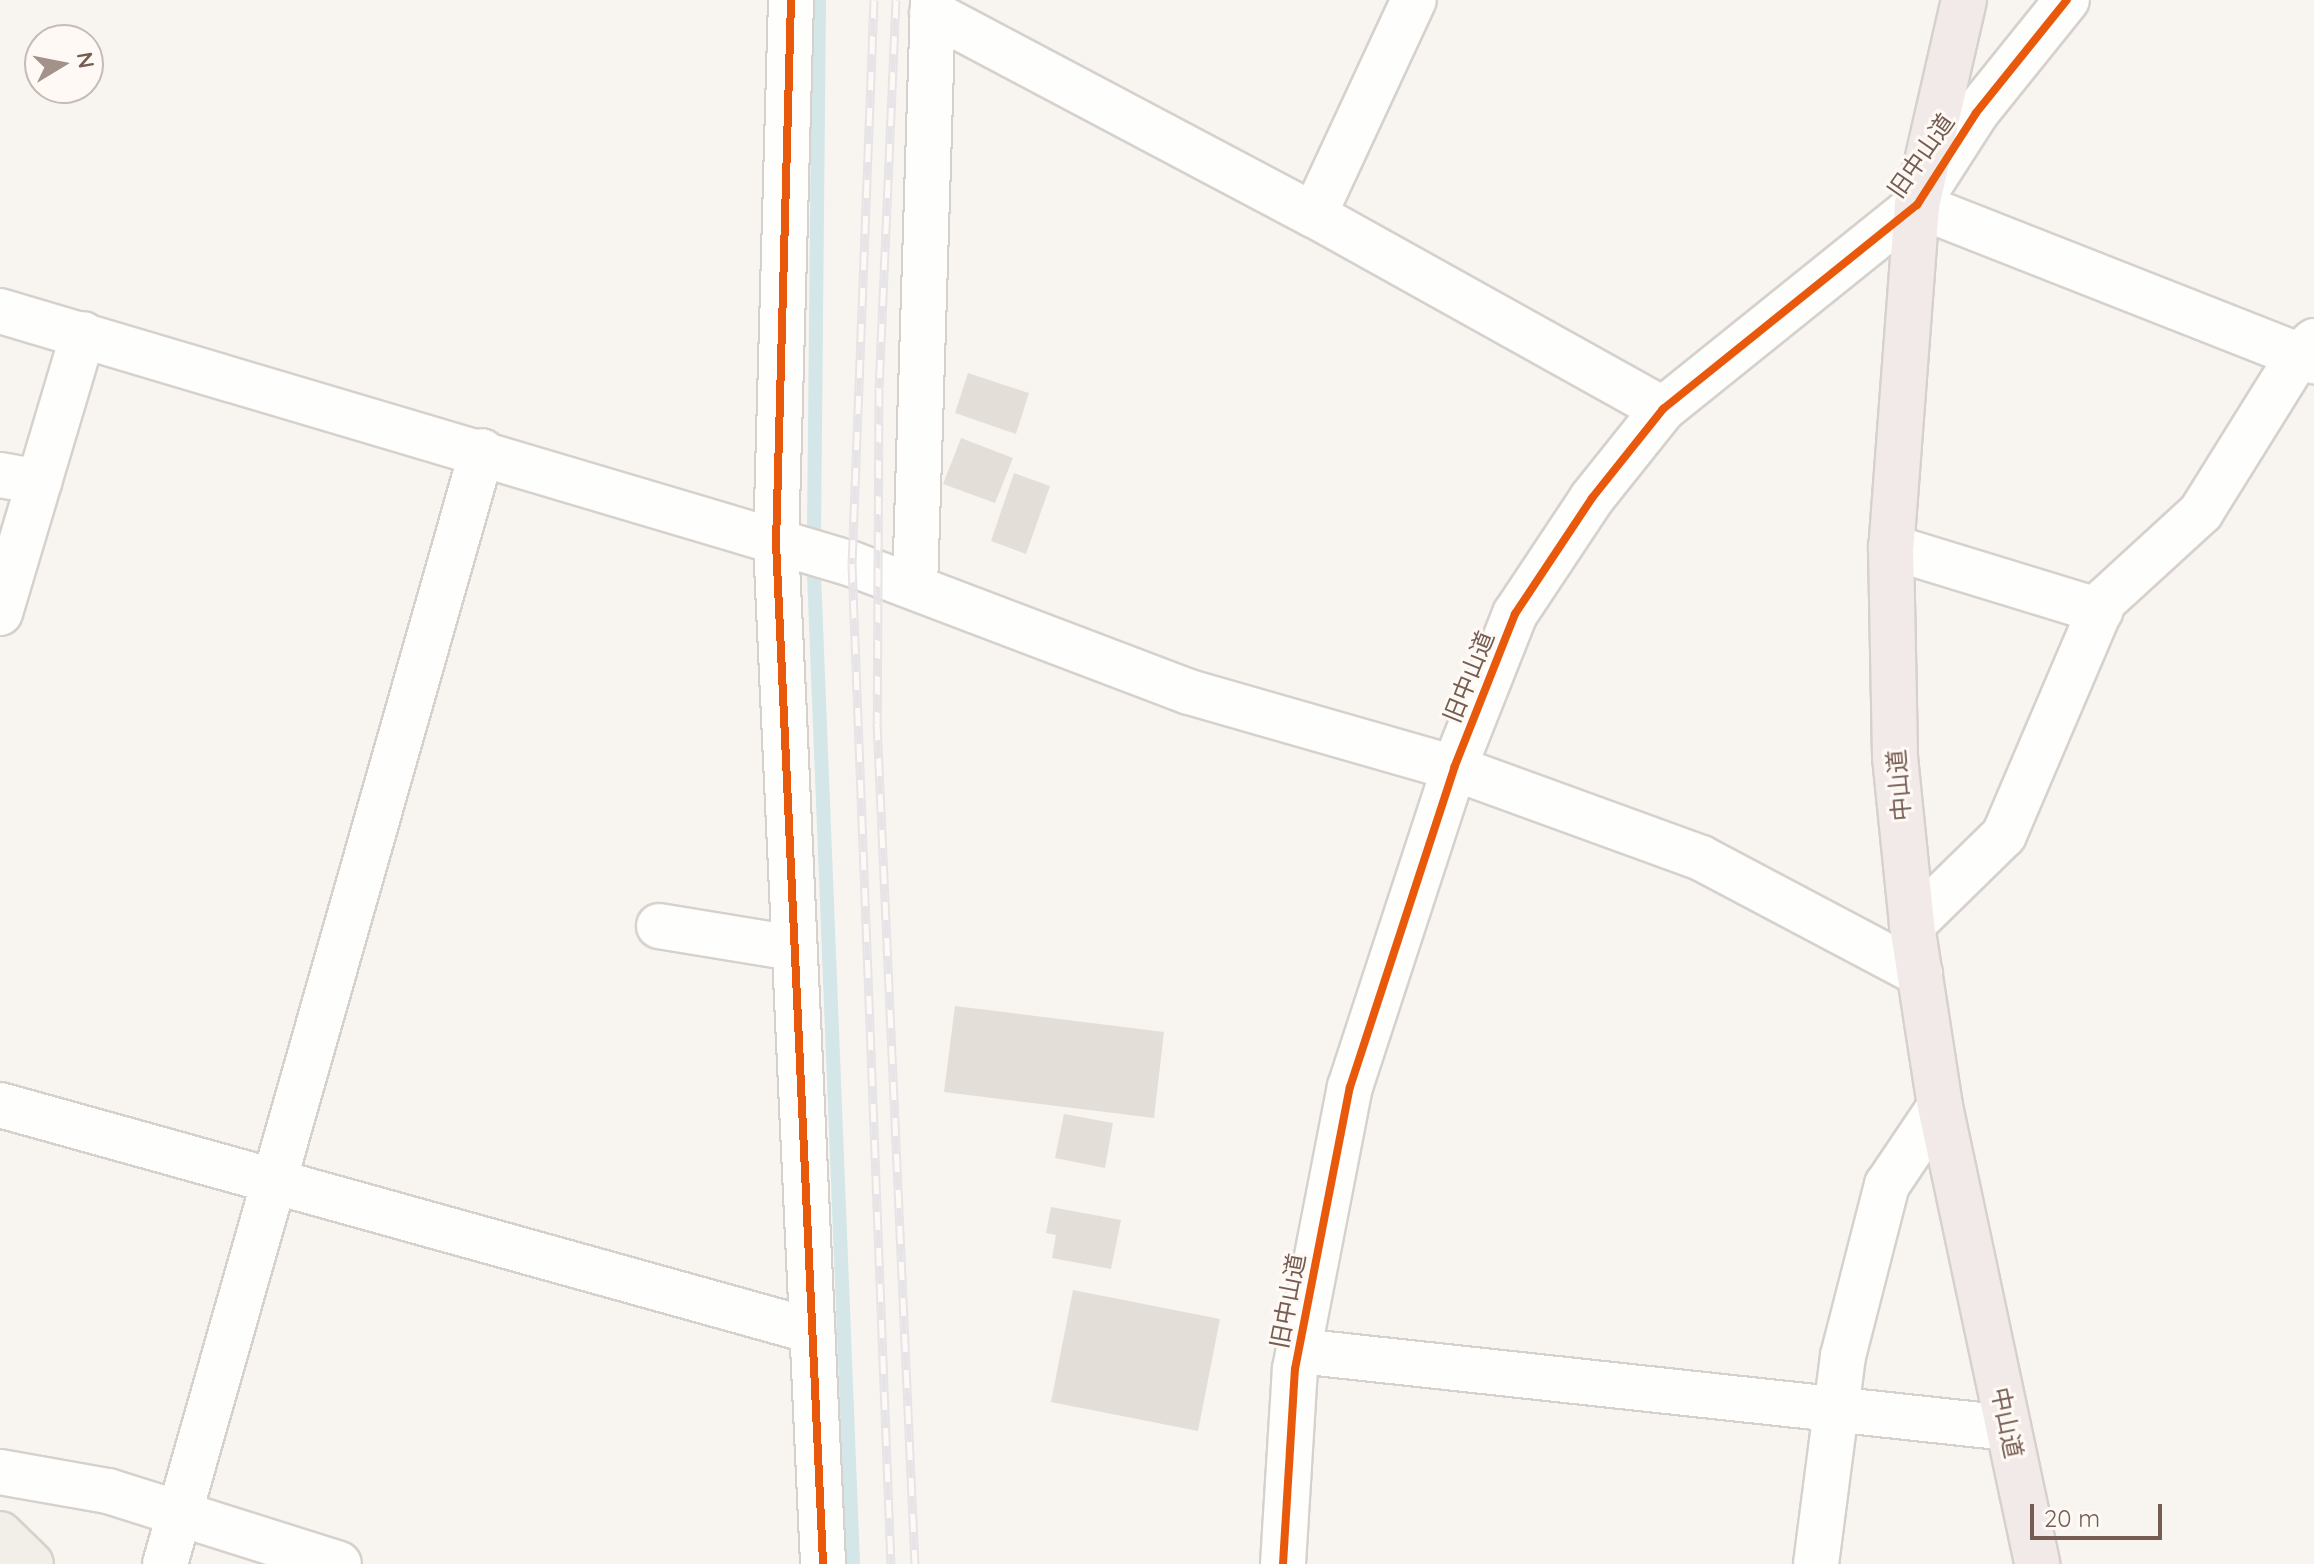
<!DOCTYPE html>
<meta charset="utf-8">
<style>
body{margin:0}
#map{position:relative;width:2314px;height:1564px;overflow:hidden;background:#f8f5f1;font-family:Quicksand,"Noto Sans JP",sans-serif}
div>[style]{position:absolute}
[style*='--x']{left:calc(var(--x)*1px);top:calc(var(--y)*1px);width:calc(var(--w)*1px);rotate:calc(var(--a)*1deg)}
.stream>*{height:14px;margin:-7px;padding:0 7px;transform-origin:7px;border-radius:7px;background:#d4e6e7}
.building>*{inset:0;background:#e4ded8}
.roads{filter:drop-shadow(2px 0 #d6d1cc) drop-shadow(-2px 0 #d6d1cc) drop-shadow(0 2px #d6d1cc) drop-shadow(0 -2px #d6d1cc)}
.minor>*{height:44px;margin:-22px;padding:0 22px;transform-origin:22px;border-radius:22px;background:#fefefd}
.major>*{height:44px;margin:-22px;padding:0 22px;transform-origin:22px;border-radius:22px;background:#f2eee8}
.highway>*{height:44px;margin:-22px;padding:0 22px;transform-origin:22px;border-radius:22px;background:#f1eae8}
.rail>*{height:9px;margin-top:-4.5px;transform-origin:0;background:repeating-linear-gradient(90deg,#fef9f4 0 18px,#e6e4e7 0 36px);box-sizing:border-box;border-block:2px solid #e6e4e7}
.cycleway>*{height:8px;margin:-4px;padding:0 4px;transform-origin:4px;border-radius:4px;background:#e8590c}
span{translate:-50% -50%;white-space:nowrap;text-align:center;line-height:1.15;-webkit-text-stroke:6px #fef9f4;paint-order:stroke}
.street-label{font-size:24px;color:#755d52}
.north{position:absolute;left:24px;top:24px;width:80px;height:80px;box-sizing:border-box;background:#fef9f4;border:2px solid #c7bbb3;border-radius:50%;rotate:80deg;font-size:22px;font-weight:700;line-height:32px;text-align:center;color:#755d52}
.north::after{content:'';display:block;margin:auto;width:28px;height:36px;background:#a3928a;clip-path:polygon(50% 0,100% 100%,50% 72%,0 100%)}
.scale{position:absolute;left:2030px;top:1504px;width:132px;height:36px;box-sizing:border-box;border:4px solid #755d52;border-top:0;padding-left:10px;font-size:24px;line-height:28px;white-space:nowrap;color:#755d52;-webkit-text-stroke:6px #fef9f4;paint-order:stroke}
</style>
<div id="map">
<div class="stream">
<i style="--x:814;--y:534;--w:534;--a:-89.46"></i>
<i style="--x:814;--y:574;--w:991;--a:87.74"></i>
</div>
<div class="building">
<i style="clip-path:polygon(968px 373px,1029px 393px,1016px 434px,955px 413px)"></i>
<i style="clip-path:polygon(961px 438px,1013px 458px,995px 503px,943px 484px)"></i>
<i style="clip-path:polygon(1014px 473px,1050px 486px,1026px 554px,991px 541px)"></i>
<i style="clip-path:polygon(955px 1006px,1164px 1032px,1154px 1118px,944px 1092px)"></i>
<i style="clip-path:polygon(1064px 1114px,1113px 1123px,1105px 1168px,1055px 1158px)"></i>
<i style="clip-path:polygon(1051px 1207px,1121px 1220px,1111px 1269px,1052px 1258px,1056px 1235px,1046px 1233px)"></i>
<i style="clip-path:polygon(1073px 1290px,1220px 1319px,1198px 1431px,1051px 1402px)"></i>
</div>
<div class="roads">
<div class="minor">
<i style="--x:791;--y:0;--w:543;--a:91.58"></i>
<i style="--x:776;--y:543;--w:1022;--a:87.36"></i>
<i style="--x:932;--y:13;--w:432;--a:27.9"></i>
<i style="--x:1314;--y:215;--w:399;--a:29.1"></i>
<i style="--x:1917;--y:205;--w:427;--a:21.5"></i>
<i style="--x:1314;--y:215;--w:237;--a:-65.1"></i>
<i style="--x:0;--y:311;--w:889;--a:16.54"></i>
<i style="--x:852;--y:564;--w:360;--a:20.8"></i>
<i style="--x:1189;--y:692;--w:276;--a:16"></i>
<i style="--x:1454;--y:768;--w:263;--a:20"></i>
<i style="--x:1701;--y:858;--w:248;--a:27.9"></i>
<i style="--x:0;--y:475;--w:40;--a:10"></i>
<i style="--x:1891;--y:547;--w:219;--a:17"></i>
<i style="--x:915;--y:587;--w:587;--a:-88.24"></i>
<i style="--x:0;--y:613;--w:291;--a:-73.4"></i>
<i style="--x:1912;--y:925;--w:129;--a:-44.4"></i>
<i style="--x:2004;--y:835;--w:254;--a:-66.9"></i>
<i style="--x:2104;--y:601;--w:132;--a:-42.5"></i>
<i style="--x:2201;--y:512;--w:184;--a:-58.1"></i>
<i style="--x:2298;--y:356;--w:22;--a:-43"></i>
<i style="--x:659;--y:926;--w:137;--a:9.3"></i>
<i style="--x:0;--y:1105;--w:843;--a:15.55"></i>
<i style="--x:1299;--y:1351;--w:713;--a:6.2"></i>
<i style="--x:0;--y:1472;--w:110;--a:10"></i>
<i style="--x:108;--y:1491;--w:242;--a:17.5"></i>
<i style="--x:165;--y:1564;--w:1157;--a:-74.1"></i>
<i style="--x:1283;--y:1564;--w:195;--a:-86.5"></i>
<i style="--x:1295;--y:1369;--w:287;--a:-79"></i>
<i style="--x:1350;--y:1087;--w:336;--a:-71.9"></i>
<i style="--x:1454;--y:768;--w:166;--a:-68.4"></i>
<i style="--x:1515;--y:614;--w:139;--a:-56.4"></i>
<i style="--x:1592;--y:498;--w:114;--a:-51.4"></i>
<i style="--x:1663;--y:409;--w:326;--a:-38.8"></i>
<i style="--x:1917;--y:205;--w:109;--a:-57.3"></i>
<i style="--x:1976;--y:113;--w:145;--a:-51.2"></i>
<i style="--x:1816;--y:1564;--w:210;--a:-82.6"></i>
<i style="--x:1843;--y:1356;--w:177;--a:-75.6"></i>
<i style="--x:1887;--y:1185;--w:95;--a:-56.1"></i>
</div>
<div class="major">
<i style="--x:0;--y:1534;--w:43;--a:44.1"></i>
</div>
<div class="highway">
<i style="--x:1964;--y:0;--w:210;--a:102.9"></i>
<i style="--x:1917;--y:205;--w:343;--a:94.3"></i>
<i style="--x:1891;--y:547;--w:210;--a:88.9"></i>
<i style="--x:1895;--y:757;--w:169;--a:84.2"></i>
<i style="--x:1912;--y:925;--w:183;--a:81.2"></i>
<i style="--x:1940;--y:1106;--w:468;--a:78"></i>
</div>
</div>
<div class="rail">
<i style="--x:874;--y:0;--w:564;--a:92.23"></i>
<i style="--x:852;--y:564;--w:1001;--a:87.77"></i>
<i style="--x:896;--y:0;--w:388;--a:92.5"></i>
<i style="--x:879;--y:388;--w:334;--a:90.3"></i>
<i style="--x:877;--y:722;--w:843;--a:87.42"></i>
</div>
<div class="cycleway">
<i style="--x:791;--y:0;--w:543;--a:91.58"></i>
<i style="--x:776;--y:543;--w:1022;--a:87.36"></i>
<i style="--x:1283;--y:1564;--w:195;--a:-86.5"></i>
<i style="--x:1295;--y:1369;--w:287;--a:-79"></i>
<i style="--x:1350;--y:1087;--w:336;--a:-71.9"></i>
<i style="--x:1454;--y:768;--w:166;--a:-68.4"></i>
<i style="--x:1515;--y:614;--w:139;--a:-56.4"></i>
<i style="--x:1592;--y:498;--w:114;--a:-51.4"></i>
<i style="--x:1663;--y:409;--w:326;--a:-38.8"></i>
<i style="--x:1917;--y:205;--w:109;--a:-57.3"></i>
<i style="--x:1976;--y:113;--w:145;--a:-51.2"></i>
</div>
<div class="street-label">
<span style="left:1921px;top:156px;rotate:-55deg">旧中山道</span>
<span style="left:1469px;top:677px;rotate:-68deg">旧中山道</span>
<span style="left:1899px;top:785px;rotate:-95deg">中山道</span>
<span style="left:1288px;top:1301px;rotate:-79deg">旧中山道</span>
<span style="left:2007px;top:1423px;rotate:78deg">中山道</span>
</div>
<div class="north">N</div>
<div class="scale">20 m</div>
</div>
